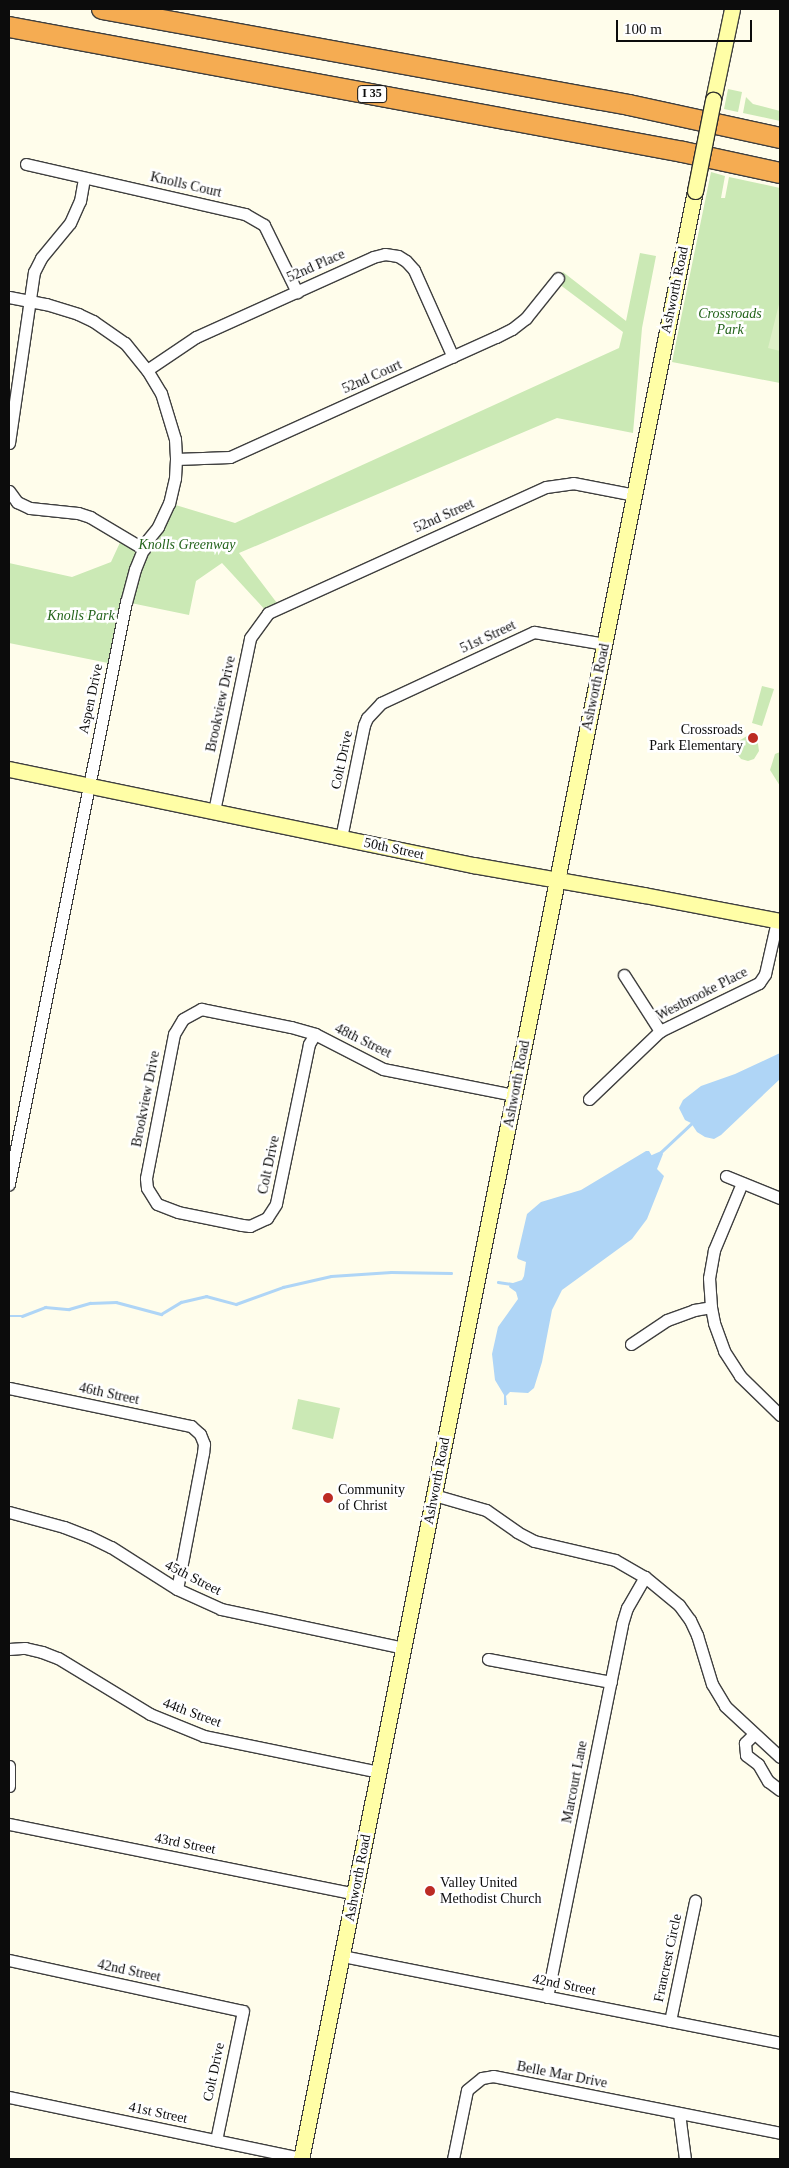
<!DOCTYPE html>
<style>
body{margin:0}
#map{position:relative;width:789px;height:2168px;overflow:hidden;background:#fffdeb;font-family:"Times New Roman",serif}
div>[style]{position:absolute}
[style*='--x']{left:calc(var(--x)*1px);top:calc(var(--y)*1px);width:calc(var(--w)*1px);rotate:calc(var(--a)*1deg)}
.green>*{inset:0;background:#cbe9b5}
.pitch>*{inset:0;background:#def0c7}
.water>*{inset:0;background:#afd5f6}
.stream>*{height:2.5px;margin:-1.25px;padding:0 1.25px;transform-origin:1.25px;border-radius:1.25px;background:#afd5f6}
.roads{filter:drop-shadow(1px 0 #3f3f3f) drop-shadow(-1px 0 #3f3f3f) drop-shadow(0 1px #3f3f3f) drop-shadow(0 -1px #3f3f3f)}
.minor>*{height:11px;margin:-5.5px;padding:0 5.5px;transform-origin:5.5px;border-radius:5.5px;background:#fff}
.secondary>*{height:15px;margin:-7.5px;padding:0 7.5px;transform-origin:7.5px;border-radius:7.5px;background:#fffea6}
.motorway>*{height:20px;margin:-10px;padding:0 10px;transform-origin:10px;border-radius:10px;background:#f5ac52}
.bridges{filter:drop-shadow(1px 0 #2e2e2e) drop-shadow(-1px 0 #2e2e2e) drop-shadow(0 1px #2e2e2e) drop-shadow(0 -1px #2e2e2e)}
.secondary-bridge>*{height:15px;margin:-7.5px;padding:0 7.5px;transform-origin:7.5px;border-radius:7.5px;background:#fffea6}
.dots>*{width:14px;height:14px;translate:-50% -50%;box-sizing:border-box;border:2px solid #fff;border-radius:50%}
span{translate:-50% -50%;white-space:nowrap;text-align:center;line-height:1.15;-webkit-text-stroke:5px #fff;paint-order:stroke}
.shield-label span{padding:1px 4px;background:#fff;border:1px solid;border-radius:4px;-webkit-text-stroke-width:0}
.shield-label{font-size:12px;color:#0c0c0c;font-weight:700}
.street-label{font-size:14px;color:#0c0c0c}
.park-label{font-size:14px;color:#24641c;font-style:italic}
.poi-label{font-size:14px;color:#0c0c0c}
.right{translate:-100% -50%;text-align:right}
.left{translate:0 -50%;text-align:left}
.frame{position:absolute;inset:0;border:10px solid #0c0c0c;pointer-events:none}
.scale{position:absolute;left:616px;top:20px;width:136px;height:22px;box-sizing:border-box;border:2px solid #0c0c0c;border-top:0;padding-left:6px;font-size:15px;line-height:18px;white-space:nowrap;color:#0c0c0c;-webkit-text-stroke:4px #fff;paint-order:stroke}
</style>
<div id="map">
<div class="green">
<i style="clip-path:polygon(728px 89px,742px 92px,738px 112px,724px 109px)"></i>
<i style="clip-path:polygon(746px 97px,753px 104px,780px 111px,780px 121px,743px 113px)"></i>
<i style="clip-path:polygon(711px 172px,725px 176px,721px 198px,725px 198px,729px 177px,780px 188px,780px 383px,672px 362px)"></i>
<i style="clip-path:polygon(640px 253px,656px 256px,642px 328px,633px 433px,557px 418px,239px 553px,280px 607px,268px 613px,222px 563px,196px 581px,189px 615px,126px 602px,113px 664px,9px 643px,9px 563px,72px 577px,111px 562px,123px 536px,144px 548px,169px 503px,235px 523px,619px 348px,623px 332px,555px 281px,563px 272px,626px 321px)"></i>
<i style="clip-path:polygon(762px 686px,774px 689px,762px 726px,752px 723px)"></i>
<i style="clip-path:polygon(747px 736px,757px 737px,759px 751px,754px 759px,748px 761px,741px 759px,735px 751px,737px 742px)"></i>
<i style="clip-path:polygon(780px 752px,780px 786px,770px 770px,775px 754px)"></i>
<i style="clip-path:polygon(298px 1399px,340px 1408px,333px 1439px,292px 1429px)"></i>
</div>
<div class="pitch">
<i style="clip-path:polygon(780px 300px,780px 351px,768px 348px)"></i>
</div>
<div class="water">
<i style="clip-path:polygon(780px 1053px,780px 1079px,721px 1135px,714px 1139px,705px 1137px,697px 1132px,691px 1123px,685px 1120px,679px 1108px,683px 1100px,701px 1086px,735px 1074px)"></i>
<i style="clip-path:polygon(646px 1151px,649px 1151px,652px 1156px,661px 1152px,663px 1154px,657px 1169px,664px 1176px,647px 1219px,632px 1239px,562px 1290px,552px 1310px,542px 1362px,534px 1388px,528px 1393px,510px 1392px,506px 1396px,507px 1405px,504px 1405px,504px 1395px,495px 1380px,492px 1354px,498px 1327px,518px 1299px,516px 1292px,509px 1287px,510px 1284px,522px 1280px,524px 1276px,526px 1262px,518px 1259px,517px 1257px,527px 1214px,541px 1202px,581px 1190px)"></i>
</div>
<div class="stream">
<i style="--x:650;--y:1157;--w:12;--a:-24"></i>
<i style="--x:661;--y:1152;--w:45;--a:-43.2"></i>
<i style="--x:498;--y:1282;--w:14;--a:8"></i>
<i style="--x:9;--y:1316;--w:13;--a:0"></i>
<i style="--x:22;--y:1316;--w:25;--a:-21"></i>
<i style="--x:45;--y:1307;--w:24;--a:5"></i>
<i style="--x:69;--y:1309;--w:22;--a:-16"></i>
<i style="--x:90;--y:1303;--w:26;--a:-2"></i>
<i style="--x:116;--y:1302;--w:47;--a:14.9"></i>
<i style="--x:161;--y:1314;--w:23;--a:-31"></i>
<i style="--x:181;--y:1302;--w:26;--a:-13"></i>
<i style="--x:206;--y:1296;--w:31;--a:15"></i>
<i style="--x:236;--y:1304;--w:50;--a:-19.9"></i>
<i style="--x:283;--y:1287;--w:49;--a:-12.9"></i>
<i style="--x:331;--y:1276;--w:60;--a:-3.8"></i>
<i style="--x:391;--y:1272;--w:60;--a:1"></i>
</div>
<div class="roads">
<div class="minor">
<i style="--x:26;--y:164;--w:225;--a:12.9"></i>
<i style="--x:245;--y:214;--w:22;--a:30"></i>
<i style="--x:264;--y:225;--w:75;--a:63.8"></i>
<i style="--x:9;--y:297;--w:38;--a:11"></i>
<i style="--x:46;--y:304;--w:34;--a:17"></i>
<i style="--x:78;--y:314;--w:17;--a:25"></i>
<i style="--x:93;--y:321;--w:39;--a:35"></i>
<i style="--x:125;--y:343;--w:35;--a:51"></i>
<i style="--x:147;--y:370;--w:27;--a:59"></i>
<i style="--x:161;--y:393;--w:48;--a:73.1"></i>
<i style="--x:175;--y:439;--w:20;--a:87"></i>
<i style="--x:176;--y:459;--w:19;--a:93"></i>
<i style="--x:175;--y:478;--w:26;--a:103"></i>
<i style="--x:169;--y:503;--w:26;--a:115"></i>
<i style="--x:158;--y:527;--w:19;--a:129"></i>
<i style="--x:146;--y:542;--w:29;--a:112"></i>
<i style="--x:135;--y:569;--w:34;--a:105"></i>
<i style="--x:126;--y:602;--w:594;--a:101.37"></i>
<i style="--x:147;--y:370;--w:59;--a:-34"></i>
<i style="--x:196;--y:337;--w:194;--a:-24.3"></i>
<i style="--x:373;--y:257;--w:12;--a:-14"></i>
<i style="--x:385;--y:254;--w:13;--a:9"></i>
<i style="--x:398;--y:256;--w:9;--a:32"></i>
<i style="--x:406;--y:261;--w:12;--a:48"></i>
<i style="--x:414;--y:270;--w:95;--a:65.9"></i>
<i style="--x:9;--y:443;--w:173;--a:-81.7"></i>
<i style="--x:34;--y:272;--w:16;--a:-63"></i>
<i style="--x:41;--y:258;--w:45;--a:-50.4"></i>
<i style="--x:70;--y:223;--w:24;--a:-66"></i>
<i style="--x:80;--y:201;--w:23;--a:-80"></i>
<i style="--x:176;--y:459;--w:54;--a:-2.1"></i>
<i style="--x:230;--y:457;--w:292;--a:-24.3"></i>
<i style="--x:496;--y:337;--w:18;--a:-27"></i>
<i style="--x:512;--y:329;--w:18;--a:-38"></i>
<i style="--x:526;--y:318;--w:51;--a:-51.3"></i>
<i style="--x:9;--y:491;--w:14;--a:54"></i>
<i style="--x:17;--y:502;--w:14;--a:25"></i>
<i style="--x:30;--y:508;--w:48;--a:5.9"></i>
<i style="--x:78;--y:513;--w:13;--a:18"></i>
<i style="--x:90;--y:517;--w:63;--a:30.7"></i>
<i style="--x:214;--y:811;--w:177;--a:-78.2"></i>
<i style="--x:250;--y:638;--w:31;--a:-54"></i>
<i style="--x:268;--y:613;--w:305;--a:-24.4"></i>
<i style="--x:546;--y:487;--w:27;--a:-8"></i>
<i style="--x:573;--y:483;--w:63;--a:11"></i>
<i style="--x:341;--y:838;--w:115;--a:-78.5"></i>
<i style="--x:364;--y:725;--w:8;--a:-67"></i>
<i style="--x:367;--y:718;--w:21;--a:-47"></i>
<i style="--x:381;--y:703;--w:169;--a:-24.9"></i>
<i style="--x:534;--y:632;--w:72;--a:9.6"></i>
<i style="--x:624;--y:975;--w:67;--a:57.3"></i>
<i style="--x:315;--y:1034;--w:12;--a:121"></i>
<i style="--x:309;--y:1044;--w:163;--a:101.7"></i>
<i style="--x:276;--y:1204;--w:17;--a:123"></i>
<i style="--x:267;--y:1218;--w:19;--a:155"></i>
<i style="--x:250;--y:1226;--w:8;--a:-173"></i>
<i style="--x:242;--y:1225;--w:65;--a:-168.5"></i>
<i style="--x:178;--y:1212;--w:22;--a:-159"></i>
<i style="--x:157;--y:1204;--w:19;--a:-122"></i>
<i style="--x:147;--y:1188;--w:10;--a:-96"></i>
<i style="--x:146;--y:1178;--w:147;--a:-79"></i>
<i style="--x:174;--y:1034;--w:17;--a:-59"></i>
<i style="--x:183;--y:1019;--w:21;--a:-29"></i>
<i style="--x:201;--y:1009;--w:92;--a:11.3"></i>
<i style="--x:291;--y:1027;--w:25;--a:16"></i>
<i style="--x:315;--y:1034;--w:76;--a:27.2"></i>
<i style="--x:383;--y:1069;--w:134;--a:11.2"></i>
<i style="--x:589;--y:1099;--w:98;--a:-43.8"></i>
<i style="--x:660;--y:1031;--w:110;--a:-25.9"></i>
<i style="--x:759;--y:983;--w:11;--a:-56"></i>
<i style="--x:765;--y:974;--w:54;--a:-77.2"></i>
<i style="--x:726;--y:1176;--w:58;--a:22.2"></i>
<i style="--x:742;--y:1183;--w:73;--a:112.7"></i>
<i style="--x:714;--y:1250;--w:28;--a:100"></i>
<i style="--x:709;--y:1278;--w:29;--a:86"></i>
<i style="--x:711;--y:1307;--w:16;--a:79"></i>
<i style="--x:714;--y:1323;--w:30;--a:70"></i>
<i style="--x:724;--y:1351;--w:30;--a:57"></i>
<i style="--x:740;--y:1376;--w:56;--a:44.3"></i>
<i style="--x:631;--y:1344;--w:43;--a:-33.7"></i>
<i style="--x:667;--y:1320;--w:29;--a:-20"></i>
<i style="--x:694;--y:1310;--w:17;--a:-10"></i>
<i style="--x:9;--y:1388;--w:186;--a:11.8"></i>
<i style="--x:191;--y:1426;--w:12;--a:42"></i>
<i style="--x:200;--y:1434;--w:11;--a:68"></i>
<i style="--x:204;--y:1444;--w:9;--a:96"></i>
<i style="--x:203;--y:1453;--w:138;--a:100.8"></i>
<i style="--x:434;--y:1495;--w:54;--a:16.1"></i>
<i style="--x:486;--y:1510;--w:38;--a:35"></i>
<i style="--x:517;--y:1532;--w:19;--a:28"></i>
<i style="--x:534;--y:1541;--w:83;--a:13.2"></i>
<i style="--x:615;--y:1560;--w:34;--a:30"></i>
<i style="--x:645;--y:1577;--w:44;--a:39.5"></i>
<i style="--x:679;--y:1605;--w:19;--a:54"></i>
<i style="--x:690;--y:1620;--w:17;--a:65"></i>
<i style="--x:697;--y:1635;--w:51;--a:73"></i>
<i style="--x:712;--y:1684;--w:26;--a:59"></i>
<i style="--x:725;--y:1706;--w:75;--a:42.8"></i>
<i style="--x:9;--y:1512;--w:57;--a:15.3"></i>
<i style="--x:64;--y:1527;--w:26;--a:21"></i>
<i style="--x:88;--y:1536;--w:25;--a:26"></i>
<i style="--x:111;--y:1547;--w:78;--a:32.5"></i>
<i style="--x:177;--y:1589;--w:48;--a:24.4"></i>
<i style="--x:221;--y:1609;--w:187;--a:12"></i>
<i style="--x:9;--y:1649;--w:16;--a:-4"></i>
<i style="--x:25;--y:1648;--w:17;--a:13"></i>
<i style="--x:42;--y:1652;--w:17;--a:21"></i>
<i style="--x:58;--y:1658;--w:108;--a:31.3"></i>
<i style="--x:150;--y:1714;--w:58;--a:22.2"></i>
<i style="--x:204;--y:1736;--w:179;--a:11.6"></i>
<i style="--x:488;--y:1659;--w:125;--a:10.6"></i>
<i style="--x:754;--y:1734;--w:13;--a:135"></i>
<i style="--x:745;--y:1743;--w:12;--a:85"></i>
<i style="--x:746;--y:1755;--w:15;--a:37"></i>
<i style="--x:758;--y:1764;--w:20;--a:60"></i>
<i style="--x:768;--y:1781;--w:15;--a:37"></i>
<i style="--x:9;--y:1766;--w:20;--a:90"></i>
<i style="--x:9;--y:1824;--w:353;--a:11.4"></i>
<i style="--x:342;--y:1956;--w:447;--a:11.2"></i>
<i style="--x:9;--y:1960;--w:239;--a:12.3"></i>
<i style="--x:243;--y:2011;--w:132;--a:101.8"></i>
<i style="--x:547;--y:1997;--w:380;--a:-78.6"></i>
<i style="--x:622;--y:1624;--w:17;--a:-73"></i>
<i style="--x:627;--y:1608;--w:36;--a:-60"></i>
<i style="--x:670;--y:2021;--w:123;--a:-78.2"></i>
<i style="--x:9;--y:2097;--w:298;--a:11.8"></i>
<i style="--x:679;--y:2113;--w:46;--a:82.6"></i>
<i style="--x:453;--y:2159;--w:70;--a:-78.5"></i>
<i style="--x:467;--y:2090;--w:19;--a:-39"></i>
<i style="--x:482;--y:2078;--w:11;--a:-10"></i>
<i style="--x:493;--y:2076;--w:293;--a:11.2"></i>
</div>
<div class="secondary">
<i style="--x:713;--y:100;--w:93;--a:-78.2"></i>
<i style="--x:9;--y:769;--w:474;--a:11.7"></i>
<i style="--x:473;--y:865;--w:174;--a:10"></i>
<i style="--x:644;--y:895;--w:138;--a:10.8"></i>
<i style="--x:301;--y:2159;--w:2007;--a:-78.68"></i>
</div>
<div class="motorway">
<i style="--x:102;--y:9;--w:536;--a:10.32"></i>
<i style="--x:629;--y:105;--w:155;--a:12.3"></i>
<i style="--x:9;--y:27;--w:685;--a:10.51"></i>
<i style="--x:683;--y:152;--w:99;--a:12.2"></i>
</div>
</div>
<div class="bridges">
<div class="secondary-bridge">
<i style="--x:695;--y:191;--w:93;--a:-78.8"></i>
</div>
</div>
<div class="dots">
<i style="left:753px;top:738px;background:#bc2b23"></i>
<i style="left:328px;top:1498px;background:#bc2b23"></i>
<i style="left:430px;top:1891px;background:#bc2b23"></i>
</div>
<div class="shield-label">
<span style="left:372px;top:94px">I 35</span>
</div>
<div class="street-label">
<span style="left:186px;top:185px;rotate:13deg">Knolls Court</span>
<span style="left:316px;top:266px;rotate:-24deg">52nd Place</span>
<span style="left:675px;top:290px;rotate:-78deg">Ashworth Road</span>
<span style="left:372px;top:377px;rotate:-24deg">52nd Court</span>
<span style="left:444px;top:516px;rotate:-24deg">52nd Street</span>
<span style="left:488px;top:637px;rotate:-25deg">51st Street</span>
<span style="left:596px;top:687px;rotate:-78deg">Ashworth Road</span>
<span style="left:91px;top:699px;rotate:-78deg">Aspen Drive</span>
<span style="left:221px;top:704px;rotate:-78deg">Brookview Drive</span>
<span style="left:342px;top:760px;rotate:-78deg">Colt Drive</span>
<span style="left:394px;top:849px;rotate:12deg">50th Street</span>
<span style="left:702px;top:994px;rotate:-27deg">Westbrooke Place</span>
<span style="left:363px;top:1041px;rotate:26deg">48th Street</span>
<span style="left:517px;top:1084px;rotate:-79deg">Ashworth Road</span>
<span style="left:146px;top:1099px;rotate:-79deg">Brookview Drive</span>
<span style="left:269px;top:1165px;rotate:-78deg">Colt Drive</span>
<span style="left:109px;top:1394px;rotate:12deg">46th Street</span>
<span style="left:437px;top:1481px;rotate:-79deg">Ashworth Road</span>
<span style="left:193px;top:1578px;rotate:27deg">45th Street</span>
<span style="left:192px;top:1713px;rotate:20deg">44th Street</span>
<span style="left:575px;top:1782px;rotate:-79deg">Marcourt Lane</span>
<span style="left:185px;top:1844px;rotate:11deg">43rd Street</span>
<span style="left:358px;top:1878px;rotate:-79deg">Ashworth Road</span>
<span style="left:668px;top:1958px;rotate:-78deg">Francrest Circle</span>
<span style="left:129px;top:1971px;rotate:12deg">42nd Street</span>
<span style="left:564px;top:1985px;rotate:11deg">42nd Street</span>
<span style="left:214px;top:2072px;rotate:-78deg">Colt Drive</span>
<span style="left:562px;top:2075px;rotate:11deg">Belle Mar Drive</span>
<span style="left:158px;top:2113px;rotate:12deg">41st Street</span>
</div>
<div class="park-label">
<span style="left:730px;top:322px">Crossroads<br>Park</span>
<span style="left:187px;top:545px">Knolls Greenway</span>
<span style="left:81px;top:616px">Knolls Park</span>
</div>
<div class="poi-label">
<span class="right" style="left:743px;top:738px">Crossroads<br>Park Elementary</span>
<span class="left" style="left:338px;top:1498px">Community<br>of Christ</span>
<span class="left" style="left:440px;top:1891px">Valley United<br>Methodist Church</span>
</div>
<div class="frame"></div>
<div class="scale">100 m</div>
</div>
